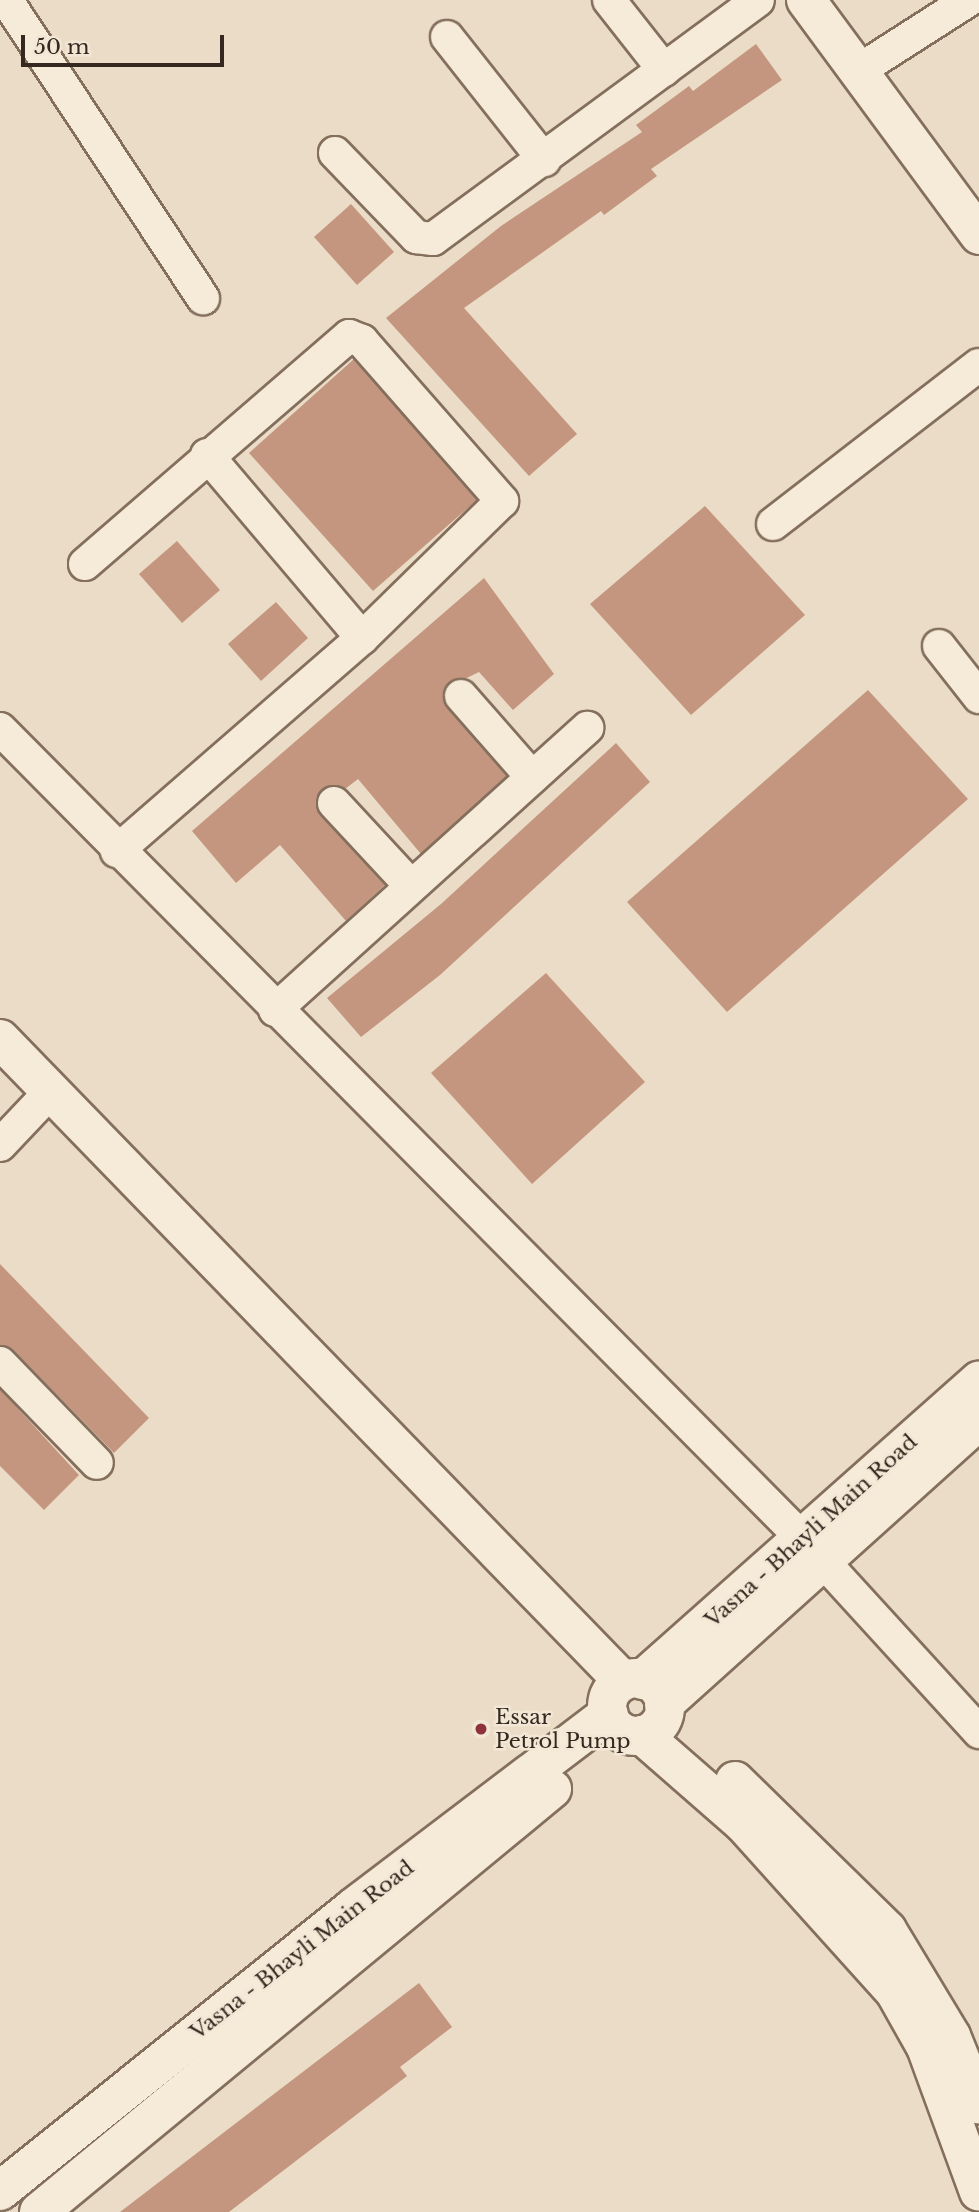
<!DOCTYPE html>
<style>
body{margin:0}
#map{position:relative;width:979px;height:2212px;overflow:hidden;background:#eadcc6;font-family:"Libre Baskerville",serif}
div>[style]{position:absolute}
[style*='--x']{left:calc(var(--x)*1px);top:calc(var(--y)*1px);width:calc(var(--w)*1px);rotate:calc(var(--a)*1deg)}
.building>*{inset:0;background:#c5967f}
.roads{filter:drop-shadow(2px 0 #846f5d) drop-shadow(-2px 0 #846f5d) drop-shadow(0 2px #846f5d) drop-shadow(0 -2px #846f5d)}
.minor>*{height:32px;margin:-16px;padding:0 16px;transform-origin:16px;border-radius:16px;background:#f6ebd8}
.tertiary>*{height:38px;margin:-19px;padding:0 19px;transform-origin:19px;border-radius:19px;background:#f6ebd8}
.secondary>*{height:38px;margin:-19px;padding:0 19px;transform-origin:19px;border-radius:19px;background:#f6ebd8}
.secondary>.ring{margin:-19px;padding:0;box-sizing:content-box;background:none;border:38px solid #f6ebd8;border-radius:50%}
.dots>*{width:19px;height:19px;translate:-50% -50%;box-sizing:border-box;border:4px solid #f2e7d5;border-radius:50%}
span{translate:-50% -50%;white-space:nowrap;text-align:center;line-height:1.15;-webkit-text-stroke:5px #f2e7d5;paint-order:stroke}
.street-label{font-size:21px;color:#352820}
.poi-label{font-size:21px;color:#352820}
.left{translate:0 -50%;text-align:left}
.scale{position:absolute;left:21px;top:35px;width:203px;height:32px;box-sizing:border-box;border:4px solid #352820;border-top:0;padding-left:9px;font-size:21px;line-height:24px;white-space:nowrap;color:#352820;-webkit-text-stroke:5px #f2e7d5;paint-order:stroke}
</style>
<div id="map">
<div class="building">
<i style="clip-path:polygon(756px 44px,782px 80px,651px 169px,657px 176px,604px 215px,601px 211px,464px 308px,577px 434px,529px 476px,386px 318px,501px 226px,642px 132px,636px 125px,689px 86px,693px 91px)"></i>
<i style="clip-path:polygon(351px 204px,394px 252px,357px 285px,314px 237px)"></i>
<i style="clip-path:polygon(354px 359px,477px 500px,373px 591px,249px 453px)"></i>
<i style="clip-path:polygon(705px 506px,805px 615px,691px 715px,590px 604px)"></i>
<i style="clip-path:polygon(177px 541px,220px 590px,182px 623px,139px 574px)"></i>
<i style="clip-path:polygon(484px 578px,554px 674px,513px 710px,479px 672px,444px 689px,447px 708px,507px 776px,421px 854px,358px 779px,345px 789px,322px 789px,316px 798px,320px 815px,385px 885px,346px 921px,280px 845px,236px 883px,192px 831px)"></i>
<i style="clip-path:polygon(276px 602px,308px 638px,261px 681px,228px 644px)"></i>
<i style="clip-path:polygon(868px 690px,968px 799px,727px 1012px,627px 902px)"></i>
<i style="clip-path:polygon(616px 743px,650px 782px,440px 975px,361px 1037px,327px 998px,441px 904px)"></i>
<i style="clip-path:polygon(546px 973px,645px 1082px,532px 1184px,431px 1073px)"></i>
<i style="clip-path:polygon(0 1264px,149px 1418px,114px 1453px,13px 1350px,0 1345px)"></i>
<i style="clip-path:polygon(0 1389px,79px 1475px,44px 1510px,0 1466px)"></i>
<i style="clip-path:polygon(419px 1983px,452px 2027px,400px 2067px,407px 2076px,229px 2212px,120px 2212px)"></i>
</div>
<div class="roads">
<div class="minor">
<i style="--x:609;--y:0;--w:89;--a:51.8"></i>
<i style="--x:11;--y:7;--w:349;--a:56.6"></i>
<i style="--x:447;--y:37;--w:157;--a:51.7"></i>
<i style="--x:875;--y:60;--w:112;--a:-32.6"></i>
<i style="--x:335;--y:153;--w:117;--a:46"></i>
<i style="--x:416;--y:237;--w:17;--a:7"></i>
<i style="--x:433;--y:239;--w:403;--a:-36.3"></i>
<i style="--x:207;--y:455;--w:240;--a:49.7"></i>
<i style="--x:773;--y:524;--w:260;--a:-37.7"></i>
<i style="--x:85;--y:564;--w:349;--a:-40.8"></i>
<i style="--x:349;--y:336;--w:14;--a:21"></i>
<i style="--x:362;--y:341;--w:213;--a:48.8"></i>
<i style="--x:502;--y:501;--w:196;--a:135.6"></i>
<i style="--x:362;--y:638;--w:325;--a:139"></i>
<i style="--x:939;--y:646;--w:65;--a:51.9"></i>
<i style="--x:461;--y:696;--w:108;--a:48.8"></i>
<i style="--x:0;--y:729;--w:1139;--a:45.25"></i>
<i style="--x:802;--y:1538;--w:263;--a:47.6"></i>
<i style="--x:334;--y:803;--w:113;--a:47.1"></i>
<i style="--x:275;--y:1010;--w:421;--a:-42.1"></i>
<i style="--x:0;--y:1145;--w:74;--a:-46.6"></i>
<i style="--x:0;--y:1363;--w:139;--a:45.9"></i>
</div>
<div class="tertiary">
<i style="--x:806;--y:0;--w:292;--a:53.6"></i>
<i style="--x:642;--y:1735;--w:134;--a:41.1"></i>
<i style="--x:743;--y:1823;--w:227;--a:48"></i>
<i style="--x:895;--y:1992;--w:63;--a:60.6"></i>
<i style="--x:926;--y:2047;--w:154;--a:69.9"></i>
<i style="--x:735;--y:1781;--w:213;--a:44.4"></i>
<i style="--x:887;--y:1930;--w:124;--a:58.9"></i>
<i style="--x:951;--y:2036;--w:74;--a:67.9"></i>
</div>
<div class="secondary">
<i style="--x:0;--y:1039;--w:895;--a:45.86"></i>
<i class="ring" style="left:607px;top:1678px;width:20px;height:20px"></i>
<i style="--x:642;--y:1680;--w:451;--a:-41.6"></i>
<i style="--x:664;--y:1704;--w:424;--a:-42"></i>
<i style="--x:0;--y:2191;--w:452;--a:-38.7"></i>
<i style="--x:353;--y:1908;--w:321;--a:-37.2"></i>
<i style="--x:39;--y:2212;--w:665;--a:-39.51"></i>
</div>
</div>
<div class="dots">
<i style="left:481px;top:1729px;background:#8d333b"></i>
</div>
<div class="street-label">
<span style="left:811px;top:1531px;rotate:-42deg">Vasna - Bhayli Main Road</span>
<span style="left:302px;top:1950px;rotate:-38deg">Vasna - Bhayli Main Road</span>
</div>
<div class="poi-label">
<span class="left" style="left:495px;top:1729px">Essar<br>Petrol Pump</span>
</div>
<div class="scale">50 m</div>
</div>
